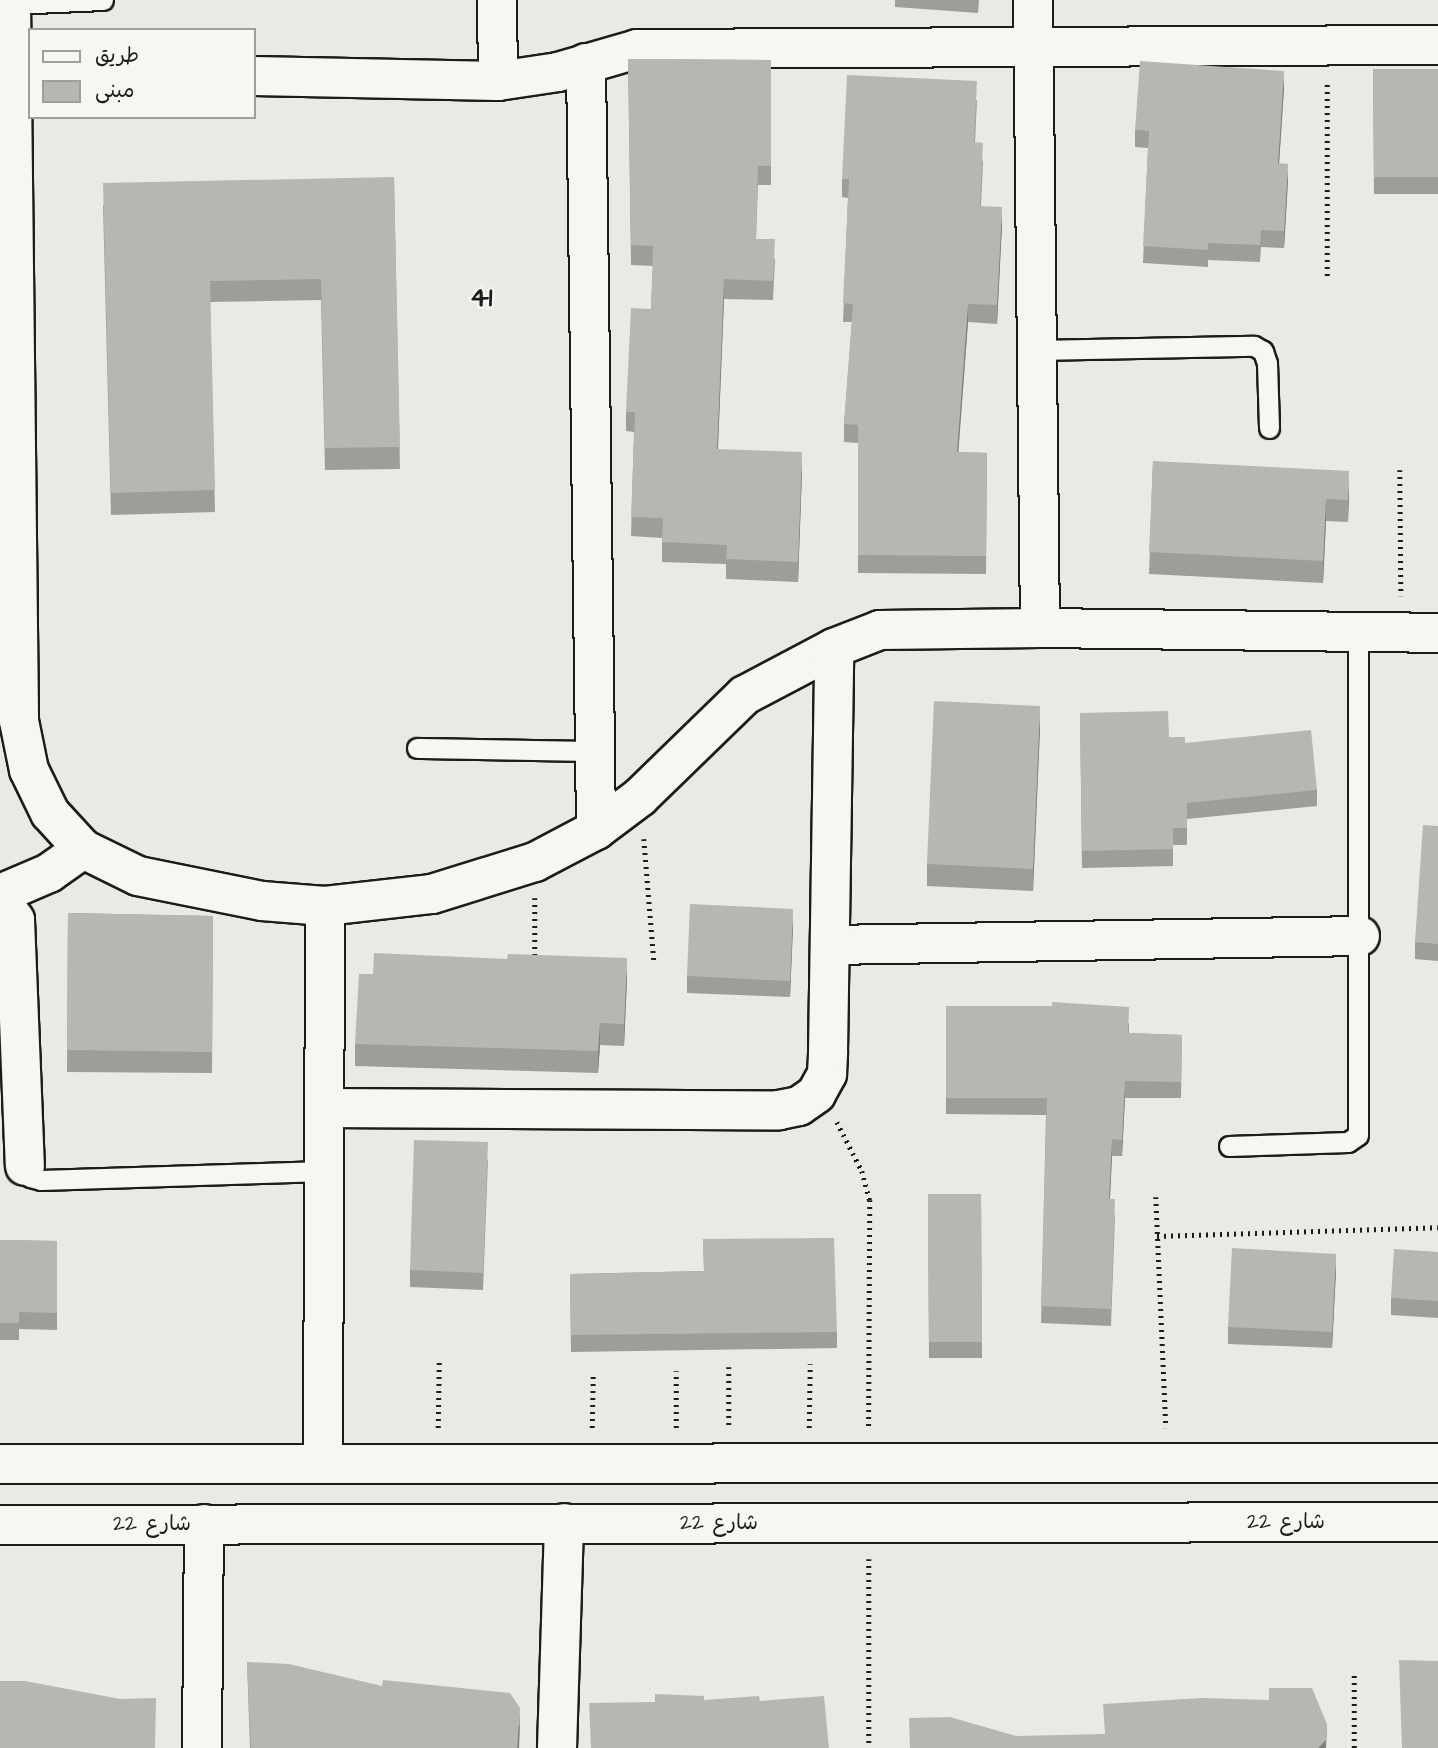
<!DOCTYPE html>
<meta charset="utf-8">
<style>
body{margin:0}
#map{position:relative;width:1438px;height:1748px;overflow:hidden;background:#e9e9e5;font-family:"Architects Daughter","Playpen Sans Arabic",sans-serif}
div>[style]{position:absolute}
[style*='--x']{left:calc(var(--x)*1px);top:calc(var(--y)*1px);width:calc(var(--w)*1px);rotate:calc(var(--a)*1deg)}
.path>*{height:4.5px;margin-top:-2.25px;transform-origin:0;background:repeating-linear-gradient(90deg,#1c1c1c 0 2px,transparent 0 7px)}
.roads{filter:drop-shadow(2px 0 #1c1c1c) drop-shadow(-2px 0 #1c1c1c) drop-shadow(0 2px #1c1c1c) drop-shadow(0 -2px #1c1c1c)}
.service>*{height:19px;margin:-9.5px;padding:0 9.5px;transform-origin:9.5px;border-radius:9.5px;background:#f6f6f2}
.minor>*{height:38px;margin:-19px;padding:0 19px;transform-origin:19px;border-radius:19px;background:#f6f6f2}
.wall>*{inset:0;background:#9d9d9a}
.shaded-wall>*{inset:0;background:#7f7f7d}
.building>*{inset:0;background:#b6b6b3}
span{translate:-50% -50%;white-space:nowrap;text-align:center;line-height:1.15;-webkit-text-stroke:5px #f6f6f2;paint-order:stroke}
.street-label{font-size:21px;color:#1c1c1c}
.district-label{font-size:28px;color:#1c1c1c;font-weight:700}
.legend{position:absolute;left:28px;top:28px;width:228px;height:91px;box-sizing:border-box;background:#f6f6f2;border:2px solid #9f9f9c;margin:0;padding:9px 12px;list-style:none;font-size:21px;color:#1c1c1c}
.legend li{display:flex;align-items:center;gap:14px;height:35px}
.legend b{width:35px;border:2px solid #9f9f9c}
</style>
<div id="map">
<div class="path">
<i style="--x:1327;--y:276;--w:195;--a:-90"></i>
<i style="--x:1400;--y:470;--w:126;--a:89.5"></i>
<i style="--x:644;--y:839;--w:122;--a:85.3"></i>
<i style="--x:535;--y:898;--w:61;--a:90"></i>
<i style="--x:837;--y:1122;--w:55;--a:63"></i>
<i style="--x:862;--y:1171;--w:30;--a:75"></i>
<i style="--x:870;--y:1200;--w:228;--a:90.3"></i>
<i style="--x:1156;--y:1197;--w:231;--a:87.5"></i>
<i style="--x:1157;--y:1236;--w:281;--a:-1.8"></i>
<i style="--x:729;--y:1367;--w:61;--a:90"></i>
<i style="--x:438;--y:1428;--w:67;--a:-89.1"></i>
<i style="--x:592;--y:1428;--w:53;--a:-88.9"></i>
<i style="--x:676;--y:1428;--w:57;--a:-90"></i>
<i style="--x:809;--y:1428;--w:64;--a:-89.1"></i>
<i style="--x:869;--y:1559;--w:189;--a:90"></i>
<i style="--x:1354;--y:1748;--w:73;--a:-90"></i>
</div>
<div class="roads">
<div class="service">
<i style="--x:11;--y:4;--w:92;--a:-2.5"></i>
<i style="--x:1036;--y:350;--w:218;--a:-1.1"></i>
<i style="--x:1254;--y:346;--w:10;--a:29"></i>
<i style="--x:1263;--y:351;--w:13;--a:72"></i>
<i style="--x:1267;--y:363;--w:65;--a:88.2"></i>
<i style="--x:417;--y:748;--w:177;--a:1"></i>
<i style="--x:1229;--y:1146;--w:119;--a:-1.9"></i>
<i style="--x:1348;--y:1142;--w:12;--a:-35"></i>
<i style="--x:1358;--y:1135;--w:503;--a:-90"></i>
<i style="--x:25;--y:1166;--w:12;--a:66"></i>
<i style="--x:30;--y:1177;--w:11;--a:15"></i>
<i style="--x:41;--y:1180;--w:283;--a:-1.8"></i>
</div>
<div class="minor">
<i style="--x:11;--y:0;--w:721;--a:89.36"></i>
<i style="--x:19;--y:721;--w:50;--a:78.5"></i>
<i style="--x:29;--y:770;--w:48;--a:64"></i>
<i style="--x:50;--y:813;--w:49;--a:47.5"></i>
<i style="--x:83;--y:849;--w:61;--a:26.1"></i>
<i style="--x:138;--y:876;--w:126;--a:11.4"></i>
<i style="--x:262;--y:901;--w:63;--a:4.5"></i>
<i style="--x:325;--y:906;--w:108;--a:-6.4"></i>
<i style="--x:432;--y:894;--w:108;--a:-17.3"></i>
<i style="--x:535;--y:862;--w:69;--a:-27.7"></i>
<i style="--x:596;--y:830;--w:55;--a:-36.9"></i>
<i style="--x:640;--y:797;--w:146;--a:-44.2"></i>
<i style="--x:745;--y:695;--w:101;--a:-27.8"></i>
<i style="--x:834;--y:648;--w:49;--a:-21.4"></i>
<i style="--x:880;--y:630;--w:160;--a:-0.7"></i>
<i style="--x:1040;--y:628;--w:628;--a:-90.64"></i>
<i style="--x:497;--y:0;--w:81;--a:89.3"></i>
<i style="--x:586;--y:63;--w:767;--a:89.25"></i>
<i style="--x:254;--y:76;--w:244;--a:1.2"></i>
<i style="--x:498;--y:81;--w:61;--a:-8.5"></i>
<i style="--x:558;--y:72;--w:82;--a:-16.2"></i>
<i style="--x:637;--y:49;--w:801;--a:-0.29"></i>
<i style="--x:1040;--y:628;--w:398;--a:0.7"></i>
<i style="--x:0;--y:894;--w:53;--a:-23.2"></i>
<i style="--x:49;--y:873;--w:42;--a:-35.2"></i>
<i style="--x:0;--y:898;--w:27;--a:56"></i>
<i style="--x:15;--y:920;--w:246;--a:87.7"></i>
<i style="--x:830;--y:945;--w:530;--a:-0.97"></i>
<i style="--x:325;--y:1108;--w:454;--a:0.3"></i>
<i style="--x:779;--y:1110;--w:20;--a:-11"></i>
<i style="--x:799;--y:1106;--w:21;--a:-35"></i>
<i style="--x:816;--y:1094;--w:23;--a:-61"></i>
<i style="--x:827;--y:1074;--w:22;--a:-87"></i>
<i style="--x:828;--y:1052;--w:404;--a:-89.1"></i>
<i style="--x:0;--y:1464;--w:1438;--a:-0.04"></i>
<i style="--x:323;--y:1464;--w:558;--a:-89.79"></i>
<i style="--x:0;--y:1525;--w:1438;--a:-0.12"></i>
<i style="--x:202;--y:1748;--w:224;--a:-89.5"></i>
<i style="--x:557;--y:1748;--w:225;--a:-88.2"></i>
</div>
</div>
<div class="wall">
<i style="clip-path:polygon(895px 0,979px 0,978px 13px,895px 7px)"></i>
<i style="clip-path:polygon(628px 59px,771px 60px,771px 185px,758px 185px,756px 239px,775px 259px,773px 300px,724px 299px,718px 449px,802px 472px,798px 582px,726px 579px,726px 564px,662px 562px,662px 538px,631px 536px,634px 432px,626px 431px,626px 412px,651px 309px,653px 266px,631px 265px)"></i>
<i style="clip-path:polygon(1373px 69px,1438px 69px,1438px 194px,1374px 194px)"></i>
<i style="clip-path:polygon(1284px 88px,1279px 163px,1288px 180px,1284px 248px,1261px 247px,1260px 262px,1208px 260px,1208px 267px,1143px 263px,1148px 148px,1135px 147px,1135px 130px)"></i>
<i style="clip-path:polygon(977px 100px,975px 143px,983px 162px,981px 206px,1002px 225px,997px 324px,968px 322px,958px 452px,987px 453px,986px 574px,858px 573px,858px 443px,844px 442px,844px 424px,852px 322px,843px 322px,848px 198px,842px 197px,842px 179px)"></i>
<i style="clip-path:polygon(394px 177px,400px 469px,325px 470px,321px 300px,210px 302px,215px 512px,111px 515px,103px 205px)"></i>
<i style="clip-path:polygon(1153px 461px,1349px 493px,1348px 522px,1326px 521px,1323px 583px,1149px 574px)"></i>
<i style="clip-path:polygon(1080px 713px,1185px 743px,1317px 790px,1317px 806px,1187px 819px,1187px 845px,1173px 845px,1173px 866px,1082px 868px)"></i>
<i style="clip-path:polygon(1040px 728px,1033px 891px,927px 886px,927px 864px)"></i>
<i style="clip-path:polygon(1438px 826px,1438px 961px,1415px 959px,1415px 942px)"></i>
<i style="clip-path:polygon(68px 913px,213px 916px,212px 1073px,67px 1072px)"></i>
<i style="clip-path:polygon(793px 926px,790px 997px,687px 993px,687px 976px)"></i>
<i style="clip-path:polygon(627px 979px,624px 1046px,600px 1045px,598px 1073px,355px 1066px,355px 1044px)"></i>
<i style="clip-path:polygon(946px 1006px,1129px 1023px,1129px 1033px,1182px 1035px,1181px 1098px,1125px 1098px,1122px 1156px,1112px 1156px,1110px 1199px,1115px 1216px,1111px 1326px,1041px 1323px,1046px 1115px,946px 1114px)"></i>
<i style="clip-path:polygon(488px 1159px,483px 1290px,410px 1287px,410px 1270px)"></i>
<i style="clip-path:polygon(928px 1194px,981px 1194px,982px 1358px,929px 1358px)"></i>
<i style="clip-path:polygon(703px 1239px,837px 1332px,837px 1348px,571px 1352px,570px 1274px,704px 1271px)"></i>
<i style="clip-path:polygon(0 1240px,57px 1241px,57px 1330px,19px 1329px,19px 1340px,0 1340px)"></i>
<i style="clip-path:polygon(1438px 1252px,1438px 1318px,1391px 1315px,1391px 1298px)"></i>
<i style="clip-path:polygon(1336px 1271px,1332px 1348px,1228px 1344px,1228px 1327px)"></i>
<i style="clip-path:polygon(247px 1662px,520px 1725px,519px 1748px,250px 1748px)"></i>
</div>
<div class="shaded-wall">
<i style="clip-path:polygon(1284px 71px,1284px 88px,1278px 180px,1278px 163px)"></i>
<i style="clip-path:polygon(1288px 164px,1288px 180px,1284px 248px,1284px 231px)"></i>
<i style="clip-path:polygon(1002px 207px,1002px 225px,997px 324px,997px 305px)"></i>
<i style="clip-path:polygon(724px 279px,724px 299px,717px 469px,717px 449px)"></i>
<i style="clip-path:polygon(968px 304px,968px 322px,957px 471px,957px 452px)"></i>
<i style="clip-path:polygon(802px 452px,802px 472px,798px 582px,798px 562px)"></i>
<i style="clip-path:polygon(1349px 471px,1349px 493px,1348px 522px,1348px 500px)"></i>
<i style="clip-path:polygon(1326px 499px,1326px 521px,1323px 583px,1323px 561px)"></i>
<i style="clip-path:polygon(1040px 706px,1040px 728px,1033px 891px,1033px 869px)"></i>
<i style="clip-path:polygon(793px 909px,793px 926px,790px 997px,790px 981px)"></i>
<i style="clip-path:polygon(627px 958px,627px 979px,624px 1046px,624px 1024px)"></i>
<i style="clip-path:polygon(600px 1023px,600px 1045px,598px 1073px,598px 1051px)"></i>
<i style="clip-path:polygon(1125px 1081px,1125px 1098px,1122px 1156px,1122px 1140px)"></i>
<i style="clip-path:polygon(1112px 1139px,1112px 1156px,1109px 1216px,1109px 1199px)"></i>
<i style="clip-path:polygon(1336px 1254px,1336px 1271px,1332px 1348px,1332px 1332px)"></i>
<i style="clip-path:polygon(520px 1708px,519px 1748px,517px 1748px)"></i>
<i style="clip-path:polygon(1327px 1724px,1326px 1748px,1318px 1748px)"></i>
</div>
<div class="building">
<i style="clip-path:polygon(628px 59px,771px 60px,771px 166px,758px 166px,756px 239px,775px 239px,773px 281px,724px 279px,717px 449px,802px 452px,798px 562px,726px 559px,727px 545px,662px 542px,663px 518px,631px 517px,635px 412px,626px 412px,631px 308px,651px 309px,653px 246px,631px 245px)"></i>
<i style="clip-path:polygon(1140px 61px,1284px 71px,1278px 163px,1288px 164px,1284px 231px,1261px 230px,1260px 245px,1208px 243px,1208px 250px,1143px 246px,1149px 131px,1135px 130px)"></i>
<i style="clip-path:polygon(1373px 69px,1438px 69px,1438px 177px,1374px 177px)"></i>
<i style="clip-path:polygon(847px 75px,977px 81px,974px 142px,983px 143px,980px 206px,1002px 207px,997px 305px,968px 304px,957px 452px,987px 453px,986px 556px,858px 555px,858px 425px,844px 424px,853px 304px,843px 303px,849px 179px,842px 179px)"></i>
<i style="clip-path:polygon(394px 177px,400px 447px,325px 448px,321px 279px,210px 281px,215px 490px,111px 493px,103px 183px)"></i>
<i style="clip-path:polygon(1153px 461px,1349px 471px,1348px 500px,1326px 499px,1323px 561px,1149px 552px)"></i>
<i style="clip-path:polygon(934px 701px,1040px 706px,1033px 869px,927px 864px)"></i>
<i style="clip-path:polygon(1168px 711px,1169px 737px,1185px 737px,1185px 743px,1311px 730px,1317px 790px,1187px 803px,1187px 828px,1173px 828px,1173px 849px,1082px 851px,1080px 713px)"></i>
<i style="clip-path:polygon(1423px 825px,1438px 826px,1438px 944px,1415px 942px)"></i>
<i style="clip-path:polygon(690px 904px,793px 909px,790px 981px,687px 976px)"></i>
<i style="clip-path:polygon(68px 913px,213px 916px,212px 1052px,67px 1050px)"></i>
<i style="clip-path:polygon(374px 953px,507px 959px,508px 954px,627px 958px,624px 1024px,600px 1023px,598px 1051px,355px 1044px,359px 974px,373px 974px)"></i>
<i style="clip-path:polygon(1052px 1002px,1129px 1007px,1128px 1033px,1182px 1035px,1181px 1082px,1125px 1081px,1122px 1140px,1112px 1139px,1109px 1199px,1115px 1199px,1111px 1309px,1041px 1306px,1047px 1098px,946px 1098px,946px 1006px,1052px 1006px)"></i>
<i style="clip-path:polygon(414px 1140px,488px 1142px,483px 1273px,410px 1270px)"></i>
<i style="clip-path:polygon(928px 1194px,981px 1194px,982px 1342px,929px 1342px)"></i>
<i style="clip-path:polygon(834px 1238px,837px 1332px,571px 1335px,570px 1274px,704px 1271px,703px 1239px)"></i>
<i style="clip-path:polygon(0 1240px,57px 1241px,57px 1313px,19px 1312px,19px 1323px,0 1323px)"></i>
<i style="clip-path:polygon(1232px 1248px,1336px 1254px,1332px 1332px,1228px 1327px)"></i>
<i style="clip-path:polygon(1394px 1249px,1438px 1252px,1438px 1301px,1391px 1298px)"></i>
<i style="clip-path:polygon(1399px 1660px,1438px 1661px,1438px 1748px,1402px 1748px)"></i>
<i style="clip-path:polygon(247px 1662px,289px 1664px,382px 1686px,383px 1680px,510px 1693px,520px 1708px,517px 1748px,251px 1748px)"></i>
<i style="clip-path:polygon(0 1681px,25px 1681px,120px 1699px,156px 1698px,155px 1748px,0 1748px)"></i>
<i style="clip-path:polygon(1269px 1688px,1312px 1688px,1327px 1724px,1326px 1740px,1318px 1748px,910px 1748px,909px 1718px,950px 1717px,1016px 1736px,1105px 1734px,1103px 1704px,1202px 1698px,1269px 1700px)"></i>
<i style="clip-path:polygon(655px 1694px,704px 1696px,704px 1700px,759px 1696px,760px 1701px,824px 1696px,829px 1748px,591px 1748px,589px 1703px,655px 1702px)"></i>
</div>
<div class="street-label">
<span style="left:1286px;top:1522px">شارع 22</span>
<span style="left:719px;top:1523px">شارع 22</span>
<span style="left:152px;top:1524px">شارع 22</span>
</div>
<div class="district-label">
<span style="left:481px;top:298px">41</span>
</div>
<ul class="legend">
<li><b style="height:9px;background:#f6f6f2"></b>طريق</li>
<li><b style="height:19px;background:#b6b6b3"></b>مبنى</li>
</ul>
</div>
